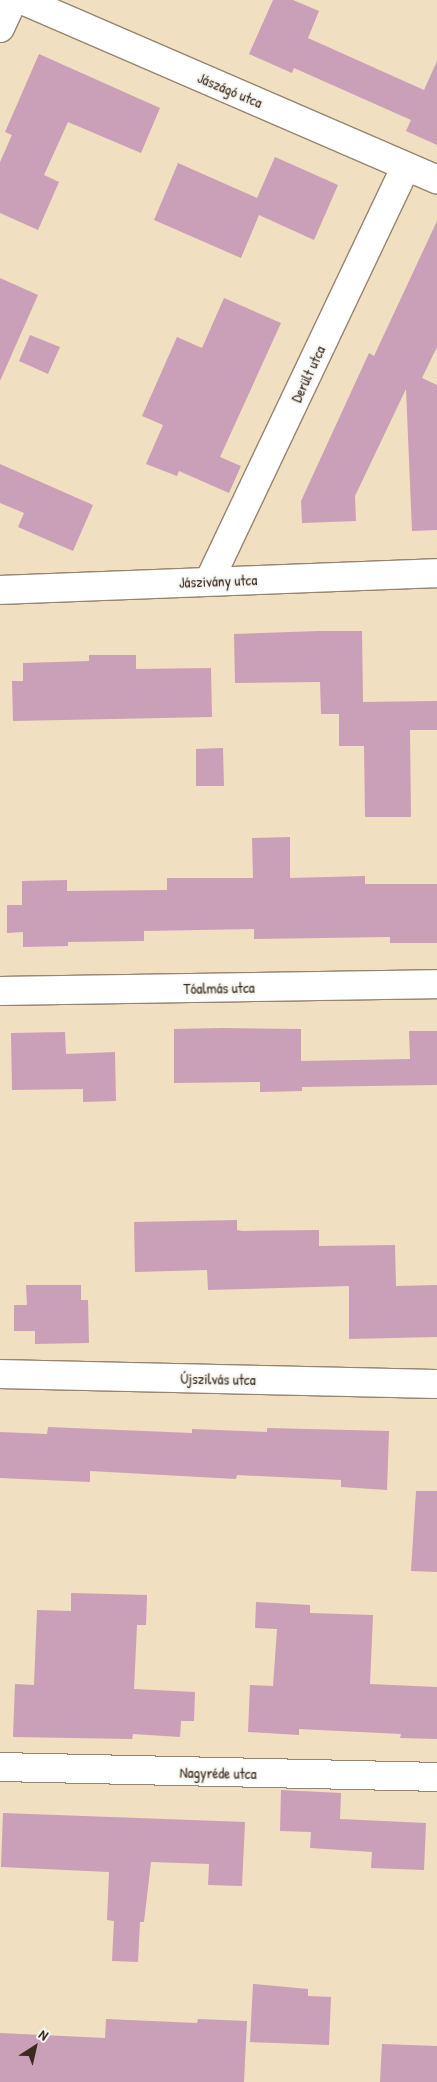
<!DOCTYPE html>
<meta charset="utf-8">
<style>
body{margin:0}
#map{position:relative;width:437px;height:2082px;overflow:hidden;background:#f0dfc1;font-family:"Patrick Hand",sans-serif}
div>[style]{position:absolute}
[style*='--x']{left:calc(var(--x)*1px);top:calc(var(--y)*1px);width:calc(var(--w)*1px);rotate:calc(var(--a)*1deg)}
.building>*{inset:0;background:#ca9fb8}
.roads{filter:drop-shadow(1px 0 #968470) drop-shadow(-1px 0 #968470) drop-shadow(0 1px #968470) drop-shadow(0 -1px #968470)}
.street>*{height:28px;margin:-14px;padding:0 14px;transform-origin:14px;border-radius:14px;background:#fff}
span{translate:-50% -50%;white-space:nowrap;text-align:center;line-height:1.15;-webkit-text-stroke:4px #f6f6f2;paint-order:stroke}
.street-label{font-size:15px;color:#3b2a1e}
.north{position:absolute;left:10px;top:2022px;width:50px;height:50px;-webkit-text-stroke:4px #f6f6f2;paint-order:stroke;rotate:35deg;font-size:14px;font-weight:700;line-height:20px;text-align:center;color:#3b2a1e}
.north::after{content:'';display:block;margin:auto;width:18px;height:22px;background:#3b2a1e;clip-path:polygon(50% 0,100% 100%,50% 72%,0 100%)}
</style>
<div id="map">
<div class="building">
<i style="clip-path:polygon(273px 0,293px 0,319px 11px,308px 38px,424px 90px,437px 61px,437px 145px,406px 131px,411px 120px,294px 68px,292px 73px,249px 54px)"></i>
<i style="clip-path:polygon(39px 54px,160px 108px,141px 153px,68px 122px,44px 175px,59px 182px,38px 230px,0 213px,0 162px,12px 135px,5px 132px)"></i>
<i style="clip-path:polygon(275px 157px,338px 185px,314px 240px,259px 215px,241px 258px,154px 220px,178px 163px,257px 198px)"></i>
<i style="clip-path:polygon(437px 221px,437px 347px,422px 378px,437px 385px,437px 530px,412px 531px,406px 389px,355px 496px,356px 521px,302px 523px,301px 501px,369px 353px,374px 356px)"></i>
<i style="clip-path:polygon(0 278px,38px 295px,0 381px)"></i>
<i style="clip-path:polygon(224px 298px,281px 323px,220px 457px,241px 466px,229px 493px,179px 471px,177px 476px,146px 464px,163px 425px,142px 416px,177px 337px,202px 348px)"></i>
<i style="clip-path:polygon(30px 335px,60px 347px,48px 374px,19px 361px)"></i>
<i style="clip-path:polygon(0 464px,93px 505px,73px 551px,18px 527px,24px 513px,0 503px)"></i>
<i style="clip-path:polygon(319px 631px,362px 631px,363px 702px,437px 701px,437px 730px,410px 730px,411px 817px,365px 817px,364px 746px,339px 746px,339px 714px,321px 714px,320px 682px,235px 683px,234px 634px)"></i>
<i style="clip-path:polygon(89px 655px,136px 655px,136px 669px,211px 668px,212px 717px,13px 721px,12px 681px,23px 681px,23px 663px,89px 661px)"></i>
<i style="clip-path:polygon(223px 748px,224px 786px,196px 786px,196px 749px)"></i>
<i style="clip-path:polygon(290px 837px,290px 878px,365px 876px,365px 884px,437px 884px,437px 943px,390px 943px,390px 937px,254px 939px,254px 929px,144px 931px,144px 941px,68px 942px,68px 946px,23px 947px,23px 932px,7px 933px,7px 905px,22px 905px,22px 881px,67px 880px,67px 891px,167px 890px,167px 878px,253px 878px,252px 838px)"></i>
<i style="clip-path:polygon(224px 1028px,301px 1029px,301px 1061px,410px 1059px,409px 1031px,437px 1031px,437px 1085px,302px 1087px,302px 1091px,260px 1092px,260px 1082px,174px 1083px,174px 1029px)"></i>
<i style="clip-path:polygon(65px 1032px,66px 1054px,115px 1052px,116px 1101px,83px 1102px,83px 1089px,12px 1090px,11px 1033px)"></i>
<i style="clip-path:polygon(237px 1220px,237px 1230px,243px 1231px,319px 1230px,319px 1246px,395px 1245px,396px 1286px,437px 1285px,437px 1337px,349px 1339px,349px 1286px,208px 1290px,207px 1270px,135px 1272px,134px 1222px)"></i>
<i style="clip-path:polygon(26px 1285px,81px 1285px,81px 1300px,88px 1300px,89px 1343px,35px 1344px,35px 1331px,14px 1331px,14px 1305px,27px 1305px)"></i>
<i style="clip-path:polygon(48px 1427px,192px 1433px,192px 1429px,267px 1432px,267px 1428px,389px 1431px,387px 1490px,341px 1487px,341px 1480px,237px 1475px,236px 1479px,90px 1471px,90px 1482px,0 1478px,0 1432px,47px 1434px)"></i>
<i style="clip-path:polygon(416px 1491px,437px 1491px,437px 1572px,411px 1571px)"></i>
<i style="clip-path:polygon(71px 1593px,147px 1595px,146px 1625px,137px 1625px,134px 1689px,195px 1692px,194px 1721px,181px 1721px,180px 1737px,133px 1734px,132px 1739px,13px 1737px,15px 1684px,34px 1685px,37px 1610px,71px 1611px)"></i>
<i style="clip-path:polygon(256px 1602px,310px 1605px,310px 1613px,373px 1615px,370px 1684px,437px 1687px,437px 1739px,400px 1738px,401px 1734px,299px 1729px,299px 1735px,248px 1732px,250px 1685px,273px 1686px,277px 1629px,255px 1628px)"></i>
<i style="clip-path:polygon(281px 1790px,341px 1793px,340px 1819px,426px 1823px,424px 1870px,371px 1868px,372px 1852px,310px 1848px,311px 1832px,280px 1831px)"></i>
<i style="clip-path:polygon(3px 1813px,245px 1822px,242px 1886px,208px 1885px,209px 1864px,151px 1862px,144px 1922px,140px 1922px,138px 1962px,112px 1961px,114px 1921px,107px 1920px,109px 1872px,1px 1867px)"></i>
<i style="clip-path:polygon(253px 1984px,308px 1989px,308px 1996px,331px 1997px,329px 2045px,250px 2042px)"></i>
<i style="clip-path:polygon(106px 2019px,197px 2023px,198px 2019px,247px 2021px,244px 2082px,0 2082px,0 2033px,105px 2038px)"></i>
<i style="clip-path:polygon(382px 2044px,437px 2046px,437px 2082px,380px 2082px)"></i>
</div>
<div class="roads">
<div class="street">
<i style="--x:22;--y:0;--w:452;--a:23.4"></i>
<i style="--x:0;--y:28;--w:31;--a:-65"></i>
<i style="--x:209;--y:581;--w:458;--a:-64.6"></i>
<i style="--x:0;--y:590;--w:437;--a:-2.2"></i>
<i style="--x:0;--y:991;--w:437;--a:-0.9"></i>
<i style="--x:0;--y:1374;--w:437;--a:1.3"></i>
<i style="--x:0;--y:1767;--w:437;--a:1.3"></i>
</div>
</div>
<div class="street-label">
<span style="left:230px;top:90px;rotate:23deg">Jászágó utca</span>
<span style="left:308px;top:374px;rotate:-65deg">Derült utca</span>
<span style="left:218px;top:581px;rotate:-2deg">Jászivány utca</span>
<span style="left:219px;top:988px;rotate:-1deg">Tóalmás utca</span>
<span style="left:218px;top:1379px;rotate:1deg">Újszilvás utca</span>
<span style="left:218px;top:1773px;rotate:1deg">Nagyréde utca</span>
</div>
<div class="north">N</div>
</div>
